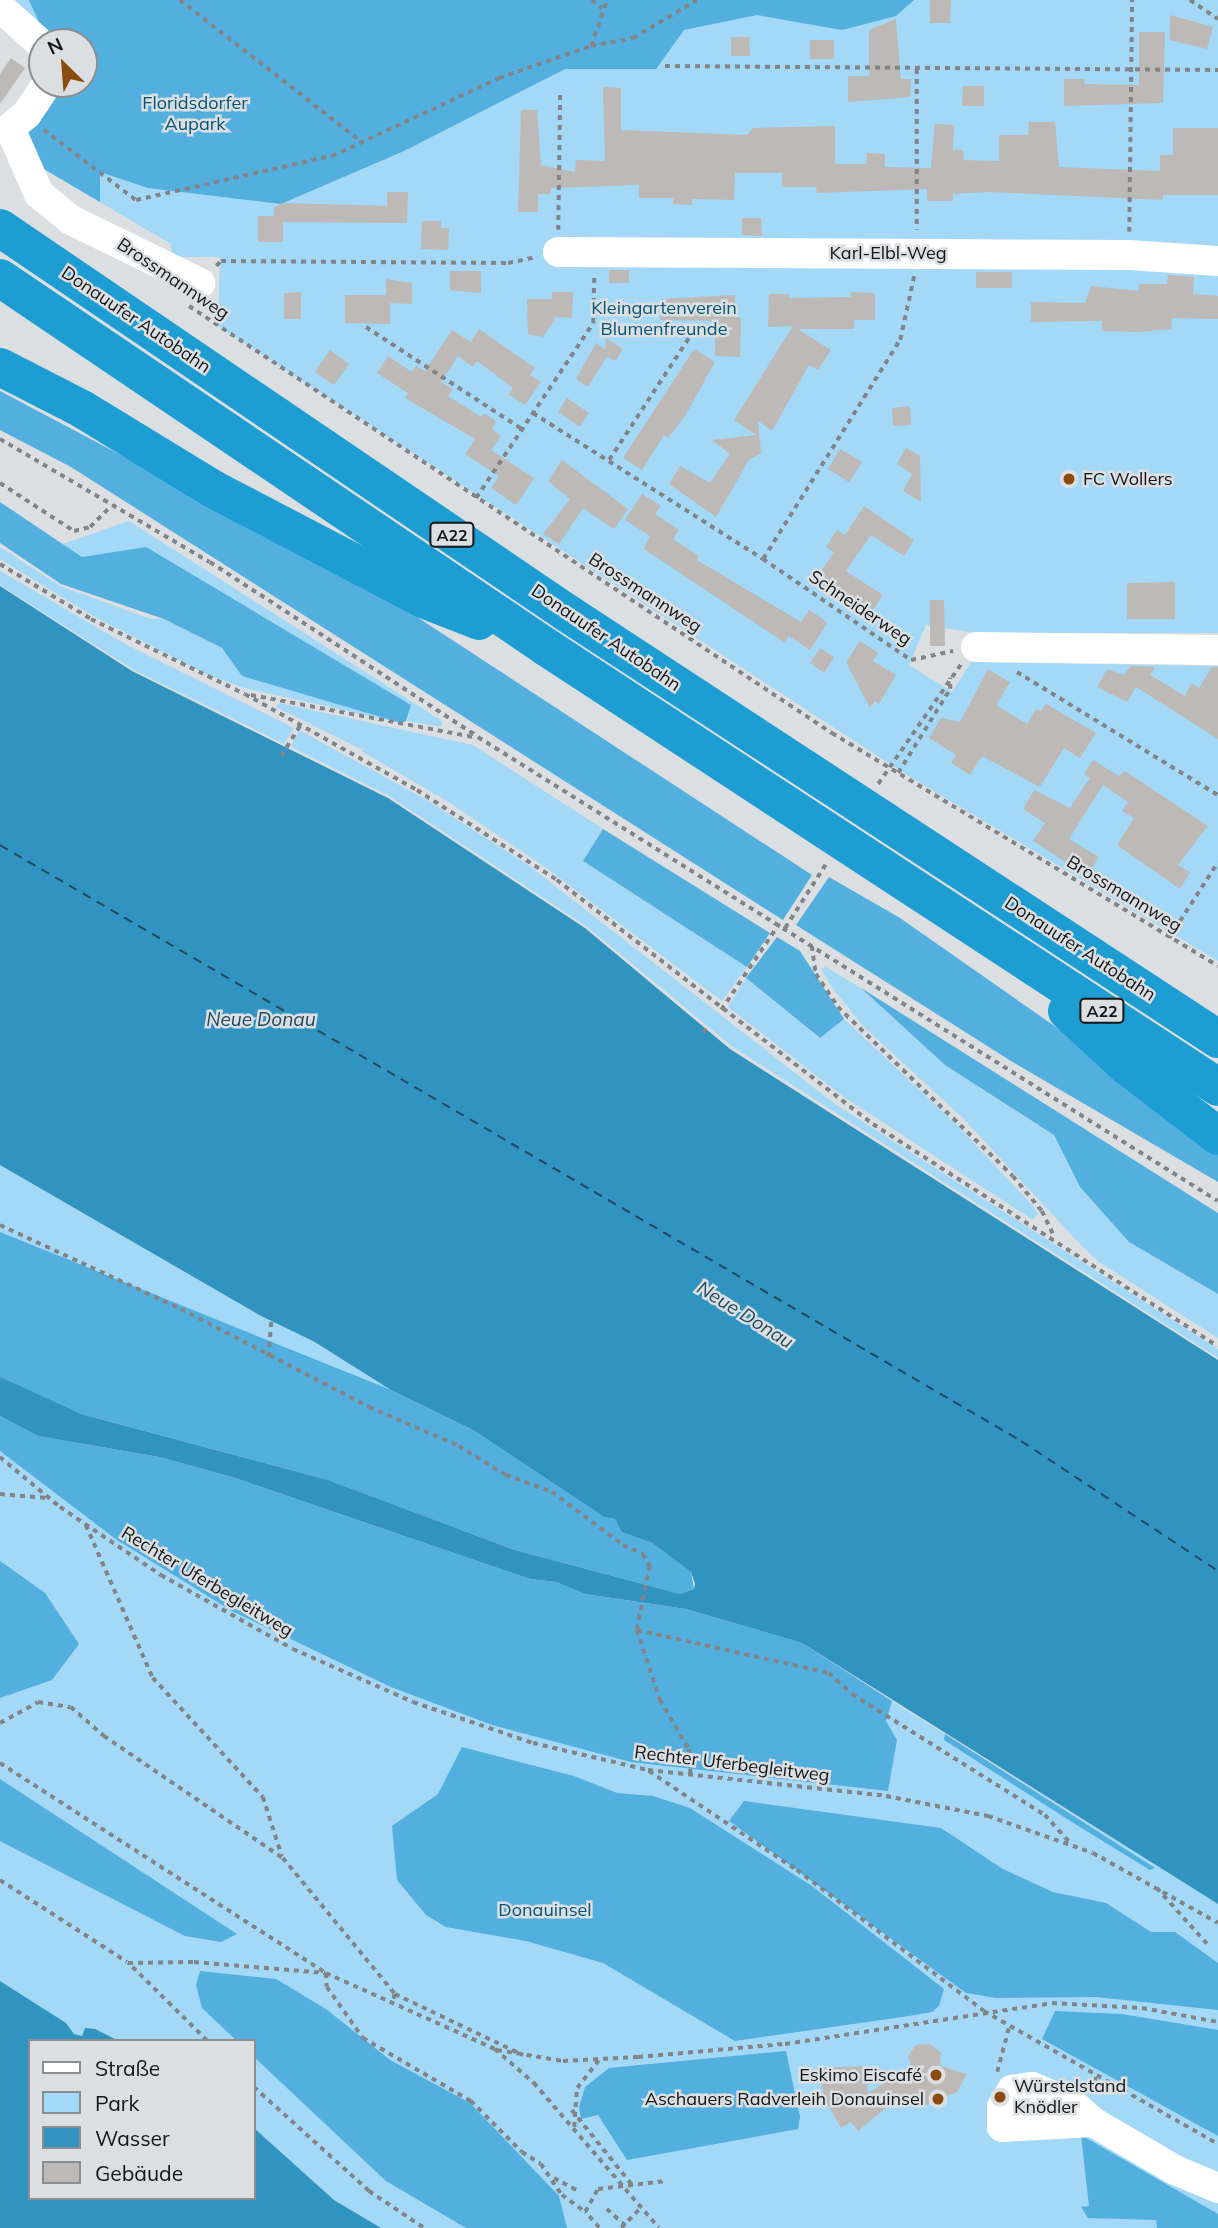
<!DOCTYPE html>
<meta charset="utf-8">
<style>
body{margin:0}
#map{position:relative;width:1218px;height:2228px;overflow:hidden;background:#dbdfe2;font-family:Mulish,sans-serif}
div>[style]{position:absolute}
[style*='--x']{left:calc(var(--x)*1px);top:calc(var(--y)*1px);width:calc(var(--w)*1px);rotate:calc(var(--a)*1deg)}
.green>*{inset:0;background:#a3d8f6}
.forest>*{inset:0;background:#52afde}
.water>*{inset:0;background:#3193c0}
.ferry>*{height:2px;margin-top:-1px;transform-origin:0;background:repeating-linear-gradient(90deg,#22495e 0 9px,transparent 0 16px)}
.building>*{inset:0;background:#bdb9b6}
.path>*{height:3.5px;margin-top:-1.75px;transform-origin:0;background:repeating-linear-gradient(90deg,#828487 0 5px,transparent 0 10px)}
.minor>*{height:30px;margin:-15px;padding:0 15px;transform-origin:15px;border-radius:15px;background:#fff}
.highway>*{height:38px;margin:-19px;padding:0 19px;transform-origin:19px;border-radius:19px;background:#1e9dd2}
.dots>*{width:19px;height:19px;translate:-50% -50%;box-sizing:border-box;border:4px solid #dbdfe2;border-radius:50%}
span{translate:-50% -50%;white-space:nowrap;text-align:center;line-height:1.15;-webkit-text-stroke:5px #dbdfe2;paint-order:stroke}
.shield-label span{padding:2px 5px;background:#dbdfe2;border:2px solid;border-radius:5px;-webkit-text-stroke-width:0}
.shield-label{font-size:16px;color:#141516;font-weight:700}
.park-label{font-size:18px;color:#055474}
.street-label{font-size:18px;color:#141516}
.poi-label{font-size:18px;color:#141516}
.left{translate:0 -50%;text-align:left}
.right{translate:-100% -50%;text-align:right}
.water-label{font-size:19px;color:#22495e;font-style:italic}
.legend{position:absolute;left:28px;top:2039px;width:228px;height:161px;box-sizing:border-box;background:#dbdfe2;border:2px solid #8b8e90;margin:0;padding:9px 12px;list-style:none;font-size:21px;color:#141516}
.legend li{display:flex;align-items:center;gap:14px;height:35px}
.legend b{width:35px;border:2px solid #8b8e90}
.north{position:absolute;left:28px;top:28px;width:70px;height:70px;box-sizing:border-box;background:#dbdfe2;border:2px solid #8b8e90;border-radius:50%;rotate:335deg;font-size:19px;font-weight:700;line-height:28px;text-align:center;color:#141516}
.north::after{content:'';display:block;margin:auto;width:24px;height:32px;background:#894b0f;clip-path:polygon(50% 0,100% 100%,50% 72%,0 100%)}
</style>
<div id="map">
<div class="green">
<i style="clip-path:polygon(15px 0,1218px 0,1218px 633px,975px 633px,926px 625px,909px 665px,952px 692px,971px 662px,1218px 666px,1218px 961px,902px 772px,218px 326px,220px 257px,172px 257px,171px 244px,32px 162px,23px 137px,48px 110px,58px 84px,84px 84px,84px 42px,48px 42px,15px 6px)"></i>
<i style="clip-path:polygon(129px 521px,442px 721px,442px 727px,407px 721px,411px 705px,146px 548px,82px 557px,63px 544px)"></i>
<i style="clip-path:polygon(0 547px,60px 586px,151px 619px,164px 619px,223px 649px,244px 676px,401px 723px,244px 688px,208px 675px,93px 616px,0 559px)"></i>
<i style="clip-path:polygon(0 571px,129px 646px,294px 728px,284px 744px,134px 670px,0 585px)"></i>
<i style="clip-path:polygon(279px 703px,473px 745px,603px 829px,583px 861px,747px 967px,722px 1001px,545px 867px,447px 801px,361px 751px,365px 747px,361px 749px,276px 707px)"></i>
<i style="clip-path:polygon(299px 730px,425px 799px,528px 865px,835px 1104px,1218px 1349px,1218px 1358px,733px 1047px,586px 926px,389px 796px,291px 747px)"></i>
<i style="clip-path:polygon(826px 967px,861px 988px,945px 1065px,1054px 1135px,1080px 1187px,1129px 1242px,1218px 1294px,1218px 1338px,1099px 1262px,1078px 1242px,963px 1118px,864px 1027px,834px 990px,821px 969px)"></i>
<i style="clip-path:polygon(746px 978px,819px 1038px,844px 1019px,956px 1124px,1032px 1205px,1038px 1214px,1033px 1220px,844px 1097px,728px 1007px)"></i>
<i style="clip-path:polygon(0 1165px,261px 1316px,313px 1341px,391px 1390px,680px 1594px,567px 1565px,0 1377px)"></i>
<i style="clip-path:polygon(0 1416px,892px 1701px,1218px 1904px,1218px 2228px,381px 2228px,334px 2200px,254px 2128px,254px 2041px,119px 2041px,95px 2029px,82px 2036px,74px 2034px,65px 2023px,0 1981px)"></i>
</div>
<div class="forest">
<i style="clip-path:polygon(29px 0,914px 0,896px 16px,842px 30px,757px 15px,684px 30px,656px 69px,565px 69px,404px 151px,281px 204px,148px 188px,100px 172px,100px 202px,32px 162px,23px 137px,48px 110px,58px 84px,84px 84px,84px 42px,48px 42px)"></i>
<i style="clip-path:polygon(0 391px,374px 589px,812px 875px,783px 920px,71px 467px,0 430px)"></i>
<i style="clip-path:polygon(0 502px,82px 557px,146px 547px,411px 705px,406px 721px,401px 723px,242px 676px,222px 648px,164px 619px,61px 584px,0 543px)"></i>
<i style="clip-path:polygon(603px 829px,770px 933px,747px 967px,583px 861px)"></i>
<i style="clip-path:polygon(829px 877px,900px 918px,1103px 1060px,1218px 1153px,1218px 1182px,1011px 1061px,796px 925px)"></i>
<i style="clip-path:polygon(777px 937px,800px 951px,844px 1019px,820px 1038px,746px 978px)"></i>
<i style="clip-path:polygon(861px 988px,1218px 1213px,1218px 1294px,1129px 1242px,1080px 1187px,1054px 1135px,945px 1065px)"></i>
<i style="clip-path:polygon(0 1232px,391px 1390px,473px 1430px,604px 1517px,615px 1519px,623px 1532px,652px 1543px,691px 1572px,694px 1589px,680px 1594px,515px 1550px,328px 1480px,81px 1414px,35px 1396px,0 1377px)"></i>
<i style="clip-path:polygon(0 1416px,38px 1436px,159px 1457px,232px 1477px,530px 1579px,556px 1582px,585px 1594px,686px 1609px,802px 1643px,892px 1701px,886px 1721px,897px 1740px,888px 1791px,631px 1762px,492px 1725px,391px 1687px,232px 1611px,117px 1540px,0 1451px)"></i>
<i style="clip-path:polygon(0 1561px,45px 1593px,79px 1644px,52px 1680px,0 1698px)"></i>
<i style="clip-path:polygon(945px 1734px,1061px 1808px,1155px 1868px,1150px 1870px,1075px 1824px,944px 1740px)"></i>
<i style="clip-path:polygon(462px 1747px,574px 1776px,617px 1793px,653px 1796px,690px 1808px,812px 1886px,944px 1989px,939px 2006px,932px 2012px,909px 2016px,735px 2041px,603px 1963px,526px 1941px,446px 1927px,426px 1915px,397px 1880px,392px 1826px,438px 1794px)"></i>
<i style="clip-path:polygon(0 1779px,237px 1934px,221px 1942px,185px 1936px,0 1841px)"></i>
<i style="clip-path:polygon(744px 1801px,941px 1828px,1003px 1869px,1053px 1892px,1106px 1903px,1151px 1932px,1175px 1932px,1218px 1963px,1218px 2010px,1096px 1997px,996px 1998px,966px 1993px,729px 1821px)"></i>
<i style="clip-path:polygon(200px 1971px,276px 1979px,326px 2009px,390px 2060px,470px 2103px,559px 2196px,567px 2228px,466px 2228px,386px 2181px,254px 2057px,254px 2041px,237px 2041px,202px 2008px,196px 1985px)"></i>
<i style="clip-path:polygon(1055px 2011px,1122px 2014px,1218px 2030px,1218px 2136px,1042px 2039px)"></i>
<i style="clip-path:polygon(786px 2051px,800px 2117px,798px 2129px,627px 2160px,598px 2115px,581px 2119px,579px 2107px,585px 2087px,609px 2068px)"></i>
<i style="clip-path:polygon(1081px 2135px,1218px 2214px,1218px 2228px,1157px 2228px,1156px 2220px,1088px 2218px,1081px 2207px,1089px 2206px)"></i>
</div>
<div class="water">
<i style="clip-path:polygon(0 586px,132px 671px,388px 798px,585px 928px,730px 1049px,1218px 1360px,1218px 1904px,802px 1643px,686px 1609px,585px 1594px,556px 1582px,530px 1579px,232px 1477px,159px 1457px,38px 1436px,0 1416px,0 1377px,81px 1414px,328px 1480px,515px 1550px,680px 1594px,694px 1589px,695px 1584px,691px 1572px,652px 1543px,622px 1532px,615px 1519px,604px 1517px,473px 1430px,391px 1390px,313px 1341px,261px 1316px,0 1165px)"></i>
<i style="clip-path:polygon(0 1981px,66px 2023px,74px 2034px,82px 2036px,85px 2028px,95px 2029px,119px 2041px,30px 2041px,30px 2198px,254px 2198px,254px 2128px,334px 2200px,381px 2228px,0 2228px)"></i>
</div>
<div class="ferry">
<i style="--x:0;--y:845;--w:1182;--a:30.27"></i>
<i style="--x:1021;--y:1441;--w:236;--a:33.4"></i>
</div>
<div class="building">
<i style="clip-path:polygon(930px 0,951px 0,950px 23px,930px 23px)"></i>
<i style="clip-path:polygon(1170px 15px,1213px 27px,1207px 49px,1170px 40px)"></i>
<i style="clip-path:polygon(896px 19px,901px 79px,911px 79px,910px 97px,848px 102px,848px 76px,869px 76px,869px 30px)"></i>
<i style="clip-path:polygon(1139px 32px,1165px 32px,1163px 103px,1064px 106px,1064px 79px,1085px 79px,1084px 84px,1139px 85px)"></i>
<i style="clip-path:polygon(731px 37px,749px 37px,750px 56px,731px 56px)"></i>
<i style="clip-path:polygon(810px 40px,834px 40px,834px 59px,810px 59px)"></i>
<i style="clip-path:polygon(11px 58px,25px 68px,0 104px,0 74px)"></i>
<i style="clip-path:polygon(963px 86px,984px 86px,984px 106px,962px 106px)"></i>
<i style="clip-path:polygon(603px 87px,621px 88px,621px 130px,747px 135px,753px 128px,835px 126px,835px 164px,866px 164px,867px 153px,885px 154px,885px 167px,931px 168px,935px 124px,954px 125px,953px 150px,963px 150px,964px 160px,999px 161px,999px 135px,1028px 135px,1029px 122px,1055px 122px,1059px 167px,1160px 171px,1160px 155px,1173px 155px,1173px 128px,1218px 128px,1218px 195px,1163px 195px,1163px 200px,988px 192px,953px 194px,953px 201px,927px 201px,927px 189px,817px 193px,816px 187px,782px 187px,782px 173px,735px 173px,734px 200px,692px 199px,692px 205px,673px 204px,673px 198px,639px 198px,639px 185px,551px 188px,551px 194px,538px 194px,538px 212px,518px 212px,521px 110px,537px 110px,541px 165px,575px 172px,576px 160px,605px 161px)"></i>
<i style="clip-path:polygon(387px 192px,408px 192px,407px 223px,283px 222px,283px 242px,258px 242px,258px 216px,274px 216px,274px 208px,282px 203px,387px 206px)"></i>
<i style="clip-path:polygon(742px 218px,761px 218px,762px 236px,742px 235px)"></i>
<i style="clip-path:polygon(422px 221px,441px 221px,441px 228px,449px 228px,448px 250px,421px 249px)"></i>
<i style="clip-path:polygon(609px 270px,629px 270px,629px 283px,609px 283px)"></i>
<i style="clip-path:polygon(450px 271px,481px 271px,481px 293px,450px 290px)"></i>
<i style="clip-path:polygon(976px 272px,1012px 272px,1012px 288px,976px 288px)"></i>
<i style="clip-path:polygon(1168px 275px,1194px 277px,1193px 294px,1218px 296px,1218px 319px,1172px 318px,1171px 329px,1138px 332px,1102px 331px,1102px 321px,1031px 322px,1031px 302px,1085px 303px,1091px 286px,1139px 291px,1139px 284px,1167px 284px)"></i>
<i style="clip-path:polygon(386px 279px,412px 283px,412px 304px,390px 303px,390px 324px,345px 323px,345px 295px,386px 295px)"></i>
<i style="clip-path:polygon(301px 292px,301px 319px,284px 319px,284px 293px)"></i>
<i style="clip-path:polygon(552px 292px,573px 292px,572px 318px,556px 317px,543px 337px,528px 334px,527px 299px,552px 299px)"></i>
<i style="clip-path:polygon(851px 292px,875px 293px,875px 320px,854px 320px,854px 329px,798px 329px,831px 350px,818px 370px,809px 365px,772px 431px,758px 421px,761px 453px,749px 460px,716px 517px,669px 484px,680px 466px,710px 483px,730px 454px,712px 440px,756px 435px,734px 420px,793px 326px,768px 327px,769px 294px,789px 294px,789px 298px,851px 297px)"></i>
<i style="clip-path:polygon(735px 295px,736px 317px,741px 318px,740px 357px,715px 356px,715px 321px,660px 320px,661px 299px)"></i>
<i style="clip-path:polygon(479px 329px,535px 368px,530px 375px,541px 382px,525px 405px,508px 394px,513px 388px,477px 361px,473px 367px,458px 356px,441px 382px,453px 389px,448px 396px,481px 417px,484px 413px,496px 421px,492px 429px,501px 436px,491px 450px,534px 478px,516px 505px,491px 488px,499px 476px,465px 454px,475px 439px,405px 398px,408px 393px,377px 373px,388px 356px,412px 372px,416px 366px,425px 371px,452px 330px,471px 342px)"></i>
<i style="clip-path:polygon(606px 338px,623px 349px,615px 361px,607px 356px,588px 387px,576px 379px,596px 343px,605px 350px)"></i>
<i style="clip-path:polygon(694px 349px,715px 362px,685px 416px,668px 438px,664px 435px,642px 470px,623px 458px)"></i>
<i style="clip-path:polygon(330px 350px,349px 364px,334px 385px,315px 372px)"></i>
<i style="clip-path:polygon(567px 398px,589px 413px,580px 427px,558px 412px)"></i>
<i style="clip-path:polygon(910px 406px,911px 425px,893px 426px,892px 408px)"></i>
<i style="clip-path:polygon(906px 448px,920px 456px,921px 502px,903px 491px,912px 474px,897px 464px)"></i>
<i style="clip-path:polygon(840px 449px,862px 462px,849px 482px,828px 469px)"></i>
<i style="clip-path:polygon(562px 460px,628px 509px,614px 529px,583px 508px,559px 544px,543px 534px,570px 499px,548px 481px)"></i>
<i style="clip-path:polygon(642px 494px,661px 506px,655px 514px,679px 530px,673px 539px,699px 556px,697px 560px,801px 622px,809px 610px,823px 619px,827px 624px,810px 650px,789px 636px,784px 642px,644px 549px,650px 536px,625px 520px)"></i>
<i style="clip-path:polygon(864px 506px,914px 540px,904px 556px,871px 535px,846px 571px,883px 595px,870px 614px,834px 590px,831px 595px,813px 583px,834px 552px,826px 547px,837px 530px,845px 535px)"></i>
<i style="clip-path:polygon(1175px 582px,1175px 619px,1127px 619px,1127px 583px)"></i>
<i style="clip-path:polygon(930px 600px,944px 600px,945px 646px,930px 646px)"></i>
<i style="clip-path:polygon(860px 641px,878px 653px,873px 661px,896px 675px,879px 704px,875px 701px,870px 708px,846px 662px)"></i>
<i style="clip-path:polygon(820px 648px,834px 657px,824px 673px,810px 663px)"></i>
<i style="clip-path:polygon(1130px 666px,1155px 667px,1150px 675px,1185px 696px,1191px 683px,1199px 688px,1212px 667px,1218px 667px,1218px 739px,1136px 687px,1127px 702px,1097px 687px,1107px 669px,1124px 675px)"></i>
<i style="clip-path:polygon(988px 669px,1010px 682px,996px 705px,1027px 724px,1036px 709px,1041px 711px,1046px 704px,1096px 733px,1080px 758px,1064px 748px,1040px 787px,982px 756px,970px 775px,951px 763px,956px 755px,929px 738px,941px 718px,960px 722px)"></i>
<i style="clip-path:polygon(1093px 760px,1119px 776px,1125px 771px,1208px 826px,1178px 865px,1190px 872px,1180px 889px,1117px 845px,1134px 818px,1122px 811px,1128px 802px,1103px 785px,1069px 839px,1099px 857px,1087px 876px,1033px 841px,1045px 823px,1023px 809px,1034px 790px,1070px 808px,1090px 778px,1084px 774px)"></i>
<i style="clip-path:polygon(930px 2044px,941px 2053px,940px 2066px,967px 2074px,957px 2092px,926px 2105px,899px 2097px,858px 2131px,851px 2122px,841px 2128px,825px 2100px,817px 2068px,864px 2066px,868px 2093px,911px 2067px,908px 2056px,916px 2045px)"></i>
</div>
<div class="path">
<i style="--x:180;--y:0;--w:232;--a:38"></i>
<i style="--x:592;--y:0;--w:13;--a:39"></i>
<i style="--x:1190;--y:0;--w:34;--a:34"></i>
<i style="--x:591;--y:46;--w:49;--a:-70.8"></i>
<i style="--x:665;--y:66;--w:553;--a:0.41"></i>
<i style="--x:917;--y:69;--w:161;--a:90"></i>
<i style="--x:44;--y:130;--w:116;--a:37.3"></i>
<i style="--x:136;--y:200;--w:201;--a:-12.7"></i>
<i style="--x:332;--y:156;--w:184;--a:-25"></i>
<i style="--x:499;--y:78;--w:97;--a:-19.2"></i>
<i style="--x:591;--y:46;--w:43;--a:-10.8"></i>
<i style="--x:633;--y:38;--w:74;--a:-30.7"></i>
<i style="--x:558;--y:230;--w:138;--a:-89.2"></i>
<i style="--x:1129;--y:232;--w:232;--a:-89.3"></i>
<i style="--x:216;--y:266;--w:7;--a:-45"></i>
<i style="--x:221;--y:261;--w:287;--a:0.4"></i>
<i style="--x:508;--y:263;--w:30;--a:-12"></i>
<i style="--x:189;--y:306;--w:772;--a:33.59"></i>
<i style="--x:832;--y:733;--w:451;--a:31.1"></i>
<i style="--x:366;--y:327;--w:186;--a:33.2"></i>
<i style="--x:533;--y:413;--w:272;--a:32.4"></i>
<i style="--x:763;--y:559;--w:179;--a:34.3"></i>
<i style="--x:911;--y:660;--w:43;--a:-12.1"></i>
<i style="--x:0;--y:439;--w:243;--a:30.4"></i>
<i style="--x:210;--y:562;--w:320;--a:33.1"></i>
<i style="--x:478;--y:737;--w:873;--a:32.09"></i>
<i style="--x:609;--y:460;--w:155;--a:-56.8"></i>
<i style="--x:0;--y:483;--w:88;--a:33"></i>
<i style="--x:74;--y:531;--w:16;--a:-14"></i>
<i style="--x:90;--y:527;--w:30;--a:-45"></i>
<i style="--x:476;--y:498;--w:211;--a:-56.2"></i>
<i style="--x:593;--y:323;--w:46;--a:-88.8"></i>
<i style="--x:763;--y:559;--w:258;--a:-58"></i>
<i style="--x:900;--y:340;--w:66;--a:-77.7"></i>
<i style="--x:0;--y:564;--w:106;--a:31.1"></i>
<i style="--x:91;--y:619;--w:171;--a:26"></i>
<i style="--x:245;--y:694;--w:197;--a:29.2"></i>
<i style="--x:417;--y:790;--w:166;--a:32.7"></i>
<i style="--x:557;--y:880;--w:399;--a:37.7"></i>
<i style="--x:873;--y:1124;--w:410;--a:32.8"></i>
<i style="--x:1017;--y:672;--w:236;--a:31.5"></i>
<i style="--x:251;--y:695;--w:227;--a:10.7"></i>
<i style="--x:281;--y:756;--w:36;--a:-58"></i>
<i style="--x:898;--y:773;--w:99;--a:-58.2"></i>
<i style="--x:950;--y:689;--w:11;--a:-90"></i>
<i style="--x:878;--y:784;--w:146;--a:-55.3"></i>
<i style="--x:785;--y:928;--w:76;--a:-57.4"></i>
<i style="--x:1169;--y:938;--w:90;--a:-57.2"></i>
<i style="--x:812;--y:946;--w:28;--a:82"></i>
<i style="--x:816;--y:974;--w:40;--a:56"></i>
<i style="--x:838;--y:1007;--w:243;--a:44"></i>
<i style="--x:1013;--y:1176;--w:45;--a:50.4"></i>
<i style="--x:1042;--y:1211;--w:30;--a:64"></i>
<i style="--x:721;--y:1010;--w:104;--a:-56"></i>
<i style="--x:703;--y:1033;--w:8;--a:-50"></i>
<i style="--x:0;--y:1225;--w:200;--a:24.9"></i>
<i style="--x:181;--y:1309;--w:212;--a:27.5"></i>
<i style="--x:369;--y:1407;--w:98;--a:23.4"></i>
<i style="--x:459;--y:1446;--w:55;--a:31.7"></i>
<i style="--x:506;--y:1475;--w:49;--a:20.3"></i>
<i style="--x:552;--y:1492;--w:89;--a:36.7"></i>
<i style="--x:623;--y:1545;--w:22;--a:24"></i>
<i style="--x:643;--y:1554;--w:14;--a:60"></i>
<i style="--x:650;--y:1566;--w:65;--a:101.5"></i>
<i style="--x:637;--y:1630;--w:74;--a:71.8"></i>
<i style="--x:660;--y:1700;--w:57;--a:59.4"></i>
<i style="--x:689;--y:1749;--w:27;--a:86"></i>
<i style="--x:268;--y:1357;--w:36;--a:-85"></i>
<i style="--x:0;--y:1457;--w:78;--a:39.8"></i>
<i style="--x:60;--y:1507;--w:122;--a:34"></i>
<i style="--x:161;--y:1575;--w:151;--a:29.3"></i>
<i style="--x:293;--y:1649;--w:131;--a:23.8"></i>
<i style="--x:413;--y:1702;--w:127;--a:18.9"></i>
<i style="--x:533;--y:1743;--w:118;--a:13.2"></i>
<i style="--x:648;--y:1770;--w:239;--a:6.2"></i>
<i style="--x:886;--y:1796;--w:104;--a:11.1"></i>
<i style="--x:988;--y:1816;--w:111;--a:19.4"></i>
<i style="--x:1093;--y:1853;--w:143;--a:29.2"></i>
<i style="--x:0;--y:1494;--w:47;--a:4.9"></i>
<i style="--x:86;--y:1525;--w:167;--a:66.4"></i>
<i style="--x:153;--y:1678;--w:162;--a:47.3"></i>
<i style="--x:263;--y:1797;--w:62;--a:72.1"></i>
<i style="--x:637;--y:1630;--w:197;--a:12.6"></i>
<i style="--x:829;--y:1673;--w:31;--a:42"></i>
<i style="--x:852;--y:1694;--w:228;--a:32.1"></i>
<i style="--x:1045;--y:1815;--w:36;--a:48"></i>
<i style="--x:0;--y:1723;--w:43;--a:-28.9"></i>
<i style="--x:38;--y:1702;--w:33;--a:9"></i>
<i style="--x:71;--y:1707;--w:44;--a:41.3"></i>
<i style="--x:104;--y:1736;--w:217;--a:34.3"></i>
<i style="--x:283;--y:1858;--w:176;--a:50.5"></i>
<i style="--x:395;--y:1994;--w:9;--a:103"></i>
<i style="--x:0;--y:1763;--w:388;--a:32.8"></i>
<i style="--x:326;--y:1973;--w:185;--a:24.2"></i>
<i style="--x:495;--y:2049;--w:52;--a:41.1"></i>
<i style="--x:534;--y:2083;--w:191;--a:49.2"></i>
<i style="--x:649;--y:1771;--w:178;--a:33.8"></i>
<i style="--x:797;--y:1870;--w:234;--a:37"></i>
<i style="--x:984;--y:2011;--w:269;--a:29.6"></i>
<i style="--x:0;--y:1880;--w:151;--a:32.8"></i>
<i style="--x:1157;--y:1888;--w:78;--a:48.1"></i>
<i style="--x:395;--y:1994;--w:142;--a:25.5"></i>
<i style="--x:207;--y:2041;--w:111;--a:-135.4"></i>
<i style="--x:128;--y:1963;--w:66;--a:-0.9"></i>
<i style="--x:194;--y:1962;--w:132;--a:4.8"></i>
<i style="--x:326;--y:1973;--w:14;--a:86"></i>
<i style="--x:327;--y:1987;--w:62;--a:54.8"></i>
<i style="--x:363;--y:2038;--w:125;--a:30.3"></i>
<i style="--x:471;--y:2101;--w:72;--a:45"></i>
<i style="--x:522;--y:2152;--w:22;--a:32"></i>
<i style="--x:541;--y:2164;--w:37;--a:56"></i>
<i style="--x:562;--y:2195;--w:29;--a:36"></i>
<i style="--x:497;--y:2050;--w:67;--a:9.5"></i>
<i style="--x:563;--y:2061;--w:75;--a:-3.1"></i>
<i style="--x:638;--y:2057;--w:148;--a:-5.1"></i>
<i style="--x:785;--y:2044;--w:270;--a:-8.7"></i>
<i style="--x:1052;--y:2003;--w:90;--a:3.2"></i>
<i style="--x:1142;--y:2008;--w:77;--a:10.4"></i>
<i style="--x:997;--y:2072;--w:47;--a:-75.1"></i>
<i style="--x:254;--y:2087;--w:155;--a:42.1"></i>
<i style="--x:369;--y:2191;--w:66;--a:33.9"></i>
<i style="--x:1095;--y:2092;--w:16;--a:-90"></i>
<i style="--x:572;--y:2110;--w:96;--a:51.3"></i>
<i style="--x:574;--y:2127;--w:39;--a:-86"></i>
<i style="--x:577;--y:2088;--w:36;--a:-52"></i>
<i style="--x:554;--y:2178;--w:26;--a:28"></i>
<i style="--x:607;--y:2209;--w:28;--a:42"></i>
<i style="--x:599;--y:2228;--w:21;--a:-131"></i>
<i style="--x:585;--y:2212;--w:26;--a:-61"></i>
<i style="--x:598;--y:2189;--w:68;--a:-6.7"></i>
<i style="--x:621;--y:2228;--w:28;--a:-46"></i>
</div>
<div class="minor">
<i style="--x:0;--y:7;--w:57;--a:42.1"></i>
<i style="--x:47;--y:84;--w:36;--a:124"></i>
<i style="--x:27;--y:114;--w:22;--a:141"></i>
<i style="--x:10;--y:128;--w:72;--a:66.3"></i>
<i style="--x:39;--y:194;--w:41;--a:39.1"></i>
<i style="--x:71;--y:220;--w:144;--a:26"></i>
<i style="--x:558;--y:252;--w:571;--a:0.3"></i>
<i style="--x:1129;--y:255;--w:89;--a:3.9"></i>
<i style="--x:976;--y:647;--w:242;--a:0.7"></i>
<i style="--x:1093;--y:2122;--w:91;--a:176.9"></i>
<i style="--x:1002;--y:2127;--w:20;--a:-90"></i>
<i style="--x:1002;--y:2107;--w:20;--a:-60"></i>
<i style="--x:1012;--y:2090;--w:20;--a:-9"></i>
<i style="--x:1032;--y:2087;--w:44;--a:22.5"></i>
<i style="--x:1073;--y:2104;--w:27;--a:42"></i>
<i style="--x:1093;--y:2122;--w:95;--a:30.3"></i>
<i style="--x:1175;--y:2170;--w:47;--a:22.7"></i>
</div>
<div class="highway">
<i style="--x:0;--y:228;--w:685;--a:34.18"></i>
<i style="--x:567;--y:613;--w:778;--a:33.2"></i>
<i style="--x:0;--y:278;--w:659;--a:34.05"></i>
<i style="--x:546;--y:647;--w:803;--a:33.22"></i>
<i style="--x:0;--y:367;--w:92;--a:27.1"></i>
<i style="--x:82;--y:409;--w:153;--a:31.4"></i>
<i style="--x:213;--y:489;--w:237;--a:27.6"></i>
<i style="--x:423;--y:599;--w:60;--a:21.4"></i>
<i style="--x:1067;--y:1011;--w:83;--a:42.6"></i>
<i style="--x:1128;--y:1067;--w:113;--a:37.5"></i>
</div>
<div class="dots">
<i style="left:1069px;top:479px;background:#894b0f"></i>
<i style="left:936px;top:2075px;background:#894b0f"></i>
<i style="left:1000px;top:2097px;background:#894b0f"></i>
<i style="left:938px;top:2099px;background:#894b0f"></i>
</div>
<div class="shield-label">
<span style="left:452px;top:535px">A22</span>
<span style="left:1102px;top:1011px">A22</span>
</div>
<div class="park-label">
<span style="left:195px;top:114px">Floridsdorfer<br>Aupark</span>
<span style="left:664px;top:319px">Kleingartenverein<br>Blumenfreunde</span>
<span style="left:545px;top:1910px">Donauinsel</span>
</div>
<div class="street-label">
<span style="left:888px;top:253px">Karl-Elbl-Weg</span>
<span style="left:173px;top:279px;rotate:34deg">Brossmannweg</span>
<span style="left:136px;top:320px;rotate:34deg">Donauufer Autobahn</span>
<span style="left:645px;top:593px;rotate:33deg">Brossmannweg</span>
<span style="left:860px;top:608px;rotate:34deg">Schneiderweg</span>
<span style="left:606px;top:638px;rotate:34deg">Donauufer Autobahn</span>
<span style="left:1124px;top:894px;rotate:31deg">Brossmannweg</span>
<span style="left:1080px;top:949px;rotate:33deg">Donauufer Autobahn</span>
<span style="left:207px;top:1582px;rotate:31deg">Rechter Uferbegleitweg</span>
<span style="left:732px;top:1764px;rotate:7deg">Rechter Uferbegleitweg</span>
</div>
<div class="poi-label">
<span class="left" style="left:1083px;top:479px">FC Wollers</span>
<span class="right" style="left:922px;top:2075px">Eskimo Eiscafé</span>
<span class="left" style="left:1014px;top:2097px">Würstelstand<br>Knödler</span>
<span class="right" style="left:924px;top:2099px">Aschauers Radverleih Donauinsel</span>
</div>
<div class="water-label">
<span style="left:261px;top:1020px">Neue Donau</span>
<span style="left:745px;top:1315px;rotate:32deg">Neue Donau</span>
</div>
<ul class="legend">
<li><b style="height:9px;background:#fff"></b>Straße</li>
<li><b style="height:19px;background:#a3d8f6"></b>Park</li>
<li><b style="height:19px;background:#3193c0"></b>Wasser</li>
<li><b style="height:19px;background:#bdb9b6"></b>Gebäude</li>
</ul>
<div class="north">N</div>
</div>
